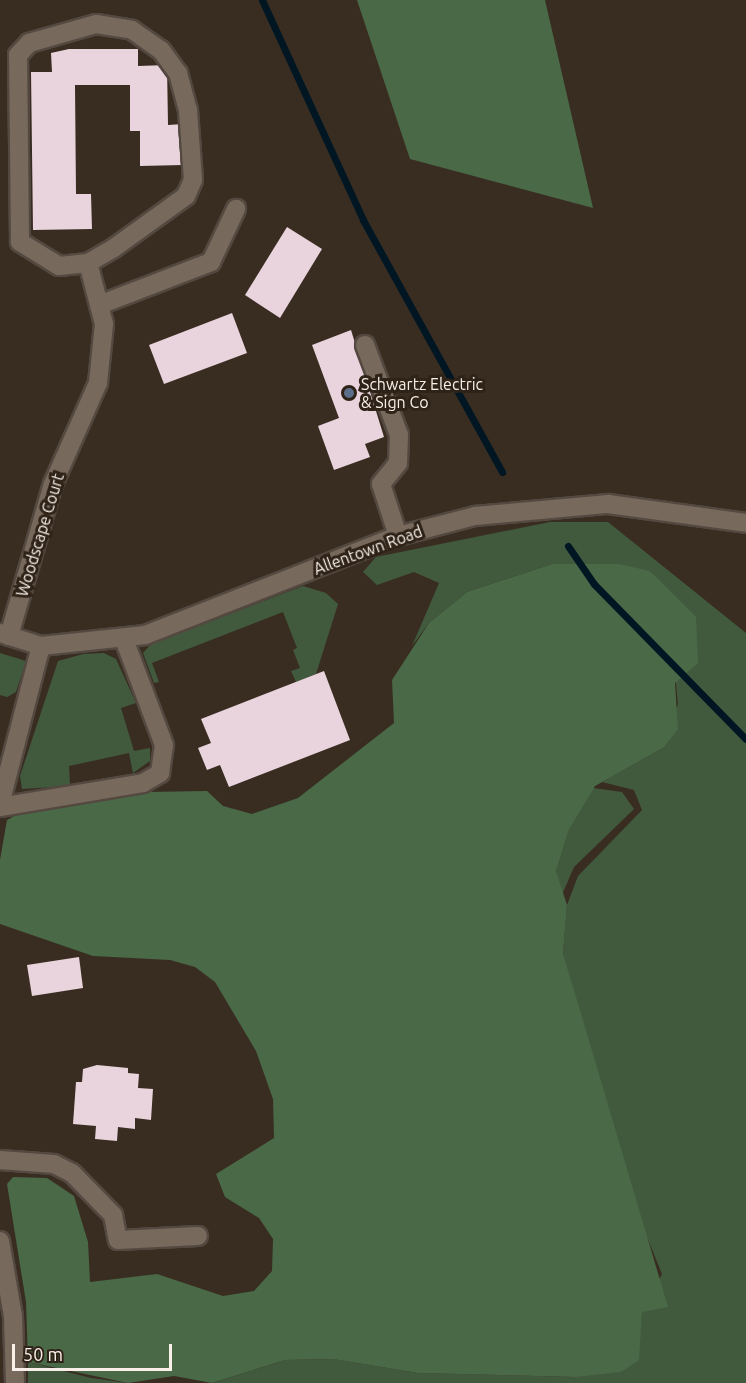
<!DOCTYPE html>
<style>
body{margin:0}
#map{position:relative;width:746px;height:1383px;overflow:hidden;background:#392d22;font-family:Ubuntu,sans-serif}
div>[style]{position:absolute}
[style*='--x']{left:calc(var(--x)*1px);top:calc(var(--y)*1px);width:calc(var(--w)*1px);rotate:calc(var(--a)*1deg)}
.green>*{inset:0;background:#415a3e}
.forest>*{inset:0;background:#496947}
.stream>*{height:7px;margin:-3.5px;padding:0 3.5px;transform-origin:3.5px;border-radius:3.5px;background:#001622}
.building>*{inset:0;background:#e9d4dd}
.roads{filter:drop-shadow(2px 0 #544940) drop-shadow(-2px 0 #544940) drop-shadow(0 2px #544940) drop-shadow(0 -2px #544940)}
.minor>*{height:18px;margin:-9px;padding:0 9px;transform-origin:9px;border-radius:9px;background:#78695d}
.dots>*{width:16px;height:16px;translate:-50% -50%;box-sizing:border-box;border:3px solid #2f2318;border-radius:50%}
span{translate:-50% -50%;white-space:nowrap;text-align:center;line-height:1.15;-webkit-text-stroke:6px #2f2318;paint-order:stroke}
.poi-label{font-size:16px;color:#f7efe8}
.left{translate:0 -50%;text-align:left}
.street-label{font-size:16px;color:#f7efe8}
.scale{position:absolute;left:12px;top:1344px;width:160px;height:27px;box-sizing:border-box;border:3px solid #f7efe8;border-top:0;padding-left:8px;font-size:18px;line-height:21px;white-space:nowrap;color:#f7efe8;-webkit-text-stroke:4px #2f2318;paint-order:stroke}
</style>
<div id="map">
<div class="green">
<i style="clip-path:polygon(550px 522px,608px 522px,746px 633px,746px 1383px,213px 1383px,285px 1360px,333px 1359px,418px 1373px,575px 1377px,640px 1332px,642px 1311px,662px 1274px,636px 1210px,563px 953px,567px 905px,578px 876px,642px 810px,634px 790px,602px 782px,663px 748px,678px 704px,667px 590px,650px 571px,552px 564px,467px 592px,429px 623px,412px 646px,439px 583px,414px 572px,377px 585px,363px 572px,376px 557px)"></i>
<i style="clip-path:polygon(303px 586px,326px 593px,338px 604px,316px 674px,296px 682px,291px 671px,300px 668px,293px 650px,297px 648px,283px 612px,152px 663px,159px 682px,154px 683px,143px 653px,151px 644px)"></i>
<i style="clip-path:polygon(0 653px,26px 661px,16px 692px,7px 697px,0 695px)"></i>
<i style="clip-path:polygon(83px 654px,104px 653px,116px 659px,136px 703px,121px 708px,134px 751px,150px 748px,150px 761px,133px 773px,129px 753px,69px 766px,70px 786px,22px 789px,20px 776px,58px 661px)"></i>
<i style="clip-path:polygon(593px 788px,622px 792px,634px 809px,574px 867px,561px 897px,556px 871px,569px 830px)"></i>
<i style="clip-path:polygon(28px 1362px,91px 1378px,128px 1383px,28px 1383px)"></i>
</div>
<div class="forest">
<i style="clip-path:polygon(357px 0,545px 0,593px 208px,410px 159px)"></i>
<i style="clip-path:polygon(552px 564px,619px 564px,650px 571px,696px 617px,698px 663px,675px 683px,678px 729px,663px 748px,595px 786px,569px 830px,556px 871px,567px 905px,563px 953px,668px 1307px,642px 1312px,639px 1360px,621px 1372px,575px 1377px,418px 1373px,333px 1359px,285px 1360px,212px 1383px,174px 1376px,128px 1383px,28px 1362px,26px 1302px,7px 1184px,13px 1177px,47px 1178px,74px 1196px,88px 1242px,90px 1282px,157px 1274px,223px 1296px,254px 1291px,272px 1271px,273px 1239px,259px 1218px,225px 1197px,216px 1174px,274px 1138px,273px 1099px,256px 1051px,215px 982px,195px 967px,170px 960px,93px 956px,0 924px,0 860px,7px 820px,27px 809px,146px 792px,207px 791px,223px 806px,252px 814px,298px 798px,394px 723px,392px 680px,429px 623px,467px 592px)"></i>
</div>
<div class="stream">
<i style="--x:262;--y:0;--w:242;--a:65.3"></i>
<i style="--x:363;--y:220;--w:288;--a:61.1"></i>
<i style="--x:568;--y:546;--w:46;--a:55.6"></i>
<i style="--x:594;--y:584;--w:217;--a:45.6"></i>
</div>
<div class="building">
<i style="clip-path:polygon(69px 49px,138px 49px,138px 66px,167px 65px,168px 125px,183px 124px,183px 165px,140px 166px,140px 131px,130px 131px,130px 85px,75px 85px,76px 194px,91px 194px,92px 229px,33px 230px,31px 72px,52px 72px,51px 53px)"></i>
<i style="clip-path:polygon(287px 227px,322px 249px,280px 318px,245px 295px)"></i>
<i style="clip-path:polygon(232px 313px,247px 353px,164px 384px,149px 345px)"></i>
<i style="clip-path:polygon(351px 330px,384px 437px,365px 444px,370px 457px,334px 470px,318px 426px,339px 418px,312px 345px)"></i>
<i style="clip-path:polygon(324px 671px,350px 740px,229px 787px,220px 765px,207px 770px,198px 748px,211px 743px,201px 719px)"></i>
<i style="clip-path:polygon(79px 957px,83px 988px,32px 996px,27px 965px)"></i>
<i style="clip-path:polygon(97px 1065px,128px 1068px,128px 1073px,139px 1074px,138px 1088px,153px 1089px,151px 1120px,135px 1118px,135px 1129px,118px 1127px,117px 1141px,95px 1139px,96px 1126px,73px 1124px,76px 1082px,82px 1082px,83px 1069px)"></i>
</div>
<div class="roads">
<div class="minor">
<i style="--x:96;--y:24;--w:36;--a:9"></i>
<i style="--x:132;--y:30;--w:35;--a:35"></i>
<i style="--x:161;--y:50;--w:29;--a:54"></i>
<i style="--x:178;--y:73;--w:38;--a:75"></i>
<i style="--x:188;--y:110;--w:70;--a:85.9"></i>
<i style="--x:193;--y:180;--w:17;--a:114"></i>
<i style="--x:186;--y:196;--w:89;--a:144.2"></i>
<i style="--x:114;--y:248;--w:30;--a:150"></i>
<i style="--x:88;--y:263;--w:29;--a:174"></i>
<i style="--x:59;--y:266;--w:46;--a:-148.4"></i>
<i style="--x:20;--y:242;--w:187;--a:-90.6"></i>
<i style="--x:18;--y:55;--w:16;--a:-47"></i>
<i style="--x:29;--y:43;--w:70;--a:-15.8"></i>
<i style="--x:99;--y:305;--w:120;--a:-21"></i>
<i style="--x:211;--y:262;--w:59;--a:-64.7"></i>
<i style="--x:365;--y:345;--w:96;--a:69.3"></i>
<i style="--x:399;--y:435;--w:28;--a:92"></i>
<i style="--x:398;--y:463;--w:27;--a:129"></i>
<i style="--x:381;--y:484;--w:55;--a:71.9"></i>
<i style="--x:0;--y:633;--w:43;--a:17.6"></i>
<i style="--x:41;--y:646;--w:105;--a:-6"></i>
<i style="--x:145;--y:635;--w:272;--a:-21.4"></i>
<i style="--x:398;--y:536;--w:80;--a:-14.6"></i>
<i style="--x:475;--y:516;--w:134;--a:-5.2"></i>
<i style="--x:608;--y:504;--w:139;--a:7.8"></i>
<i style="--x:9;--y:636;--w:158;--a:-73.9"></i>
<i style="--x:53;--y:484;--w:111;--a:-66"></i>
<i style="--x:98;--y:383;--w:59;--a:-84.2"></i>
<i style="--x:104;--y:324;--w:63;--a:-104.7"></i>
<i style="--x:0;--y:804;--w:163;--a:-75.5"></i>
<i style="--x:0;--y:807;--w:145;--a:-9.5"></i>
<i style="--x:143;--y:783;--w:20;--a:-30"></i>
<i style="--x:160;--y:773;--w:28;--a:-82"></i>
<i style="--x:164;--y:745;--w:113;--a:-110.7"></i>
<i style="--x:0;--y:1160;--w:54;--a:4.2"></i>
<i style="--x:54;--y:1164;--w:20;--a:27"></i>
<i style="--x:72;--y:1173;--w:59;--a:45.7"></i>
<i style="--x:113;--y:1215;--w:25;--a:79"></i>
<i style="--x:118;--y:1240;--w:80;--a:-2.9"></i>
<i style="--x:0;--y:1241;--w:76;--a:80.2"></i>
<i style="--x:13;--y:1316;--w:67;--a:88.3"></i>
</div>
</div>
<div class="dots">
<i style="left:349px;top:393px;background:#5c6f8a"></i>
</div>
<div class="poi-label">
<span class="left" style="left:361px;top:393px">Schwartz Electric<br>&amp; Sign Co</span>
</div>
<div class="street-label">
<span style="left:40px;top:535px;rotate:-73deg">Woodscape Court</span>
<span style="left:368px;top:550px;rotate:-20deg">Allentown Road</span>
</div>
<div class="scale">50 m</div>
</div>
